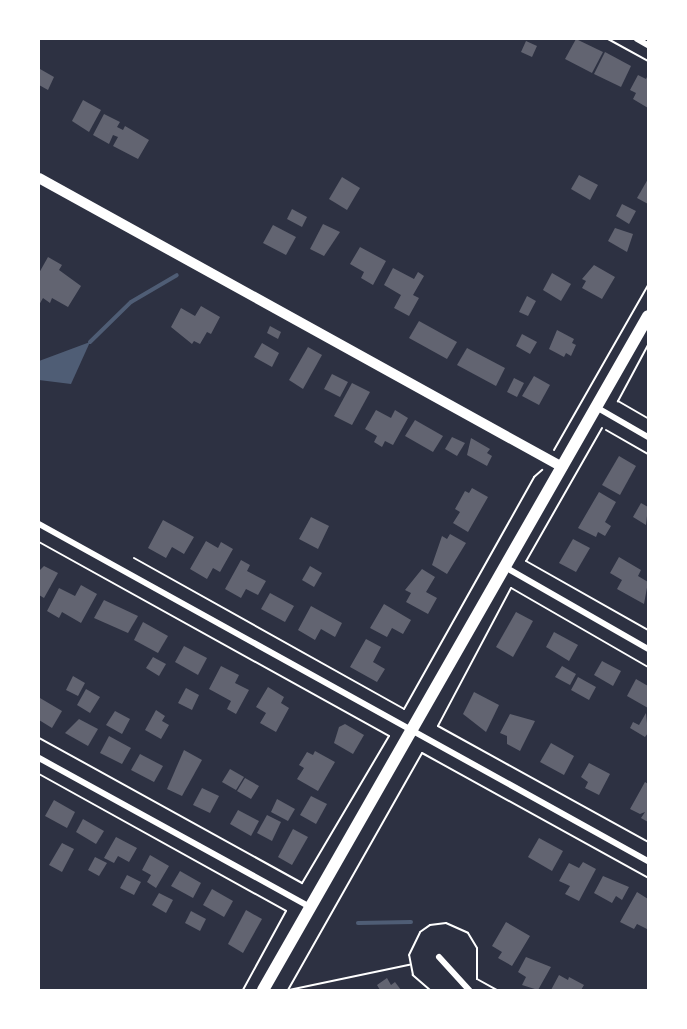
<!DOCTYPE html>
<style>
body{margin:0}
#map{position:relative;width:687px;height:1029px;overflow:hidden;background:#2d3142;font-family:"Public Sans",sans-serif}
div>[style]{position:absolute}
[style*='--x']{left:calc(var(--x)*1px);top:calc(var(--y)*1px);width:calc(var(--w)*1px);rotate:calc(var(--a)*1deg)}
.water>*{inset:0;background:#4f5d75}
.stream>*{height:4px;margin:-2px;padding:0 2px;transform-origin:2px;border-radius:2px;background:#4f5d75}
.building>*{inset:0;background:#626471}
.path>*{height:2px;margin:-1px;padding:0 1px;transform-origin:1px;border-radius:1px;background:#fff}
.minor>*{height:6px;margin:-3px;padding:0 3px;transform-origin:3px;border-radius:3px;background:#fff}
.tertiary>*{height:10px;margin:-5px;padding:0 5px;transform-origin:5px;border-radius:5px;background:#fff}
.secondary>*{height:12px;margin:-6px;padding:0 6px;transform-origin:6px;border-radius:6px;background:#fff}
span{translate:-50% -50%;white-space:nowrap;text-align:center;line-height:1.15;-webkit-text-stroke:6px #fff;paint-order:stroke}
.frame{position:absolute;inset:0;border:40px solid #fff;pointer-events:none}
</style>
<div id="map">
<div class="water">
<i style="clip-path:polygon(90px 342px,71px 384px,39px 380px,39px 361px)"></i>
</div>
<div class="stream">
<i style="--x:90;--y:342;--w:57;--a:-44.3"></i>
<i style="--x:131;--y:302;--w:53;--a:-30.4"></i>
<i style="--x:358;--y:923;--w:53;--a:-1.1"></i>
</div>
<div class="building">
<i style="clip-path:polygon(576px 39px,603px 52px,592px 73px,565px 59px)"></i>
<i style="clip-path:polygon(526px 41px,537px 46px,532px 57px,521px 52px)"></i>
<i style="clip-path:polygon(605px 52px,631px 66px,621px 87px,594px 74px)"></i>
<i style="clip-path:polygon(40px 69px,54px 77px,48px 90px,39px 85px)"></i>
<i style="clip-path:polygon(638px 75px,646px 79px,648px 75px,648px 108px,633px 99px,636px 93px,630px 90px)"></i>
<i style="clip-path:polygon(83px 100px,101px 110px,89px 132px,72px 121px)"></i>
<i style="clip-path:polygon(104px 114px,120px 122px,117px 127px,123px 130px,125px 126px,149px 140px,138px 159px,113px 146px,118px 137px,113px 135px,109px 144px,93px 135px)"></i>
<i style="clip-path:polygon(579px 175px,598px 185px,590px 200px,571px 189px)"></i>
<i style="clip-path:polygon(342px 177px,360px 188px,347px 210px,329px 199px)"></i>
<i style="clip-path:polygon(648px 179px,648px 204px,637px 198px)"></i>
<i style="clip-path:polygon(622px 204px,636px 211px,629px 224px,616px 216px)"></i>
<i style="clip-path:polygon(292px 209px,307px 217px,302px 227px,287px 219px)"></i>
<i style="clip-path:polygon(323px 224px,340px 232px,324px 256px,310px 249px)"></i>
<i style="clip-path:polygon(273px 225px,296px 237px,286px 255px,263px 243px)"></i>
<i style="clip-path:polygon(615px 228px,633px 234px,627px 252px,608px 241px)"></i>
<i style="clip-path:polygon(360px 247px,386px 261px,373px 285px,361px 278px,364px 272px,350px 264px)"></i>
<i style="clip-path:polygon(48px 257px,62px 265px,59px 270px,81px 286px,68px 307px,52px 298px,50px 303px,43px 298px,39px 305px,39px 273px)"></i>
<i style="clip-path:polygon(594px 265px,615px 277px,602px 299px,582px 288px,586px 281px,582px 279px)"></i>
<i style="clip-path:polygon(393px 268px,414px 279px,418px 272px,424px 276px,413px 295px,419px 298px,409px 316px,394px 308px,401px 295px,384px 285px)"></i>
<i style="clip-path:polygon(552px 273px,571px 284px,561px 301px,543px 290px)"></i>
<i style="clip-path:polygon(527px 296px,536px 301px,528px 316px,519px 312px)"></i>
<i style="clip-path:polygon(201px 306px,220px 317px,211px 334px,207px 332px,200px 344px,194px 341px,192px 344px,171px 327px,181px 308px,195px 316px)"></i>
<i style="clip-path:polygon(419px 321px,457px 342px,447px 359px,409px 338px)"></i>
<i style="clip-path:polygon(270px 326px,281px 332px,278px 339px,267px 333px)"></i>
<i style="clip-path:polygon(557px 330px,574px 339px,572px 343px,576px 345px,571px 356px,566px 353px,564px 357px,549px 349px)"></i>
<i style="clip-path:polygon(522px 334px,537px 342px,530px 354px,516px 346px)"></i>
<i style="clip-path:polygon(262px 343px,279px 353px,272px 367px,254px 357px)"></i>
<i style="clip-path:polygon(308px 347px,322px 355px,303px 389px,289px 380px)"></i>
<i style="clip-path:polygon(467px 348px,505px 368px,496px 386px,457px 365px)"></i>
<i style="clip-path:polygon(332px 374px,348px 382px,340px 397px,324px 389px)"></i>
<i style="clip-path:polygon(534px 376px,550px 385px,539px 405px,522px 396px)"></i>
<i style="clip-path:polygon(514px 378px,524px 383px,517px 397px,507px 392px)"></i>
<i style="clip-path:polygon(352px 383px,370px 392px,352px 425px,334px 416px)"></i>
<i style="clip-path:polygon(376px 410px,391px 418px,395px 410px,408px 418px,393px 445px,385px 441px,382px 447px,374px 442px,377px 436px,365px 429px)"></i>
<i style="clip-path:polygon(415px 420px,443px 436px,433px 452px,405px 436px)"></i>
<i style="clip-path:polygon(452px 437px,465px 443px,457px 456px,445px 449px)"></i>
<i style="clip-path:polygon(471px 438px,490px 449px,487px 453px,492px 456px,487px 466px,467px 455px)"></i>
<i style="clip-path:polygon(619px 456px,636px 466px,620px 495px,602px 485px)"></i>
<i style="clip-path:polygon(472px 488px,488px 497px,468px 532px,453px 523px,460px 512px,455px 509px,465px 491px,469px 493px)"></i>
<i style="clip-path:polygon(599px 492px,616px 502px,605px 522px,611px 526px,605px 536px,598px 532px,596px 537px,578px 528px)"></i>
<i style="clip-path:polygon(641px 503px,648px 507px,646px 525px,633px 517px)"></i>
<i style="clip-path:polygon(311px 517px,329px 526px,318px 549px,299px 539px)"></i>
<i style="clip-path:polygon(163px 520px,194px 537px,184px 554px,172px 547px,166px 558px,148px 548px)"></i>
<i style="clip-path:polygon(450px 534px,466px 543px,447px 574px,432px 565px,442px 536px,447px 539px)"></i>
<i style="clip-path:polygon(573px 539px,590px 548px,576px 572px,559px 563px)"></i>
<i style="clip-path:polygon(206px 541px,218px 548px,221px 542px,233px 549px,220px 572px,213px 568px,207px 579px,190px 569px)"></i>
<i style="clip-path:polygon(619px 557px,641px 570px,638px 576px,648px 582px,644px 604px,617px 589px,622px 580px,610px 573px)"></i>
<i style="clip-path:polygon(241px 560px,250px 565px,247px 571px,266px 581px,258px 595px,246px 589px,241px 598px,225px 589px)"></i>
<i style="clip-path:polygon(44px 566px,58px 573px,44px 598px,39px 595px,39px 571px)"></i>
<i style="clip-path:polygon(310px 566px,322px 573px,314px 587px,302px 580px)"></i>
<i style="clip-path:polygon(422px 569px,435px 577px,426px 592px,437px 598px,428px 614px,406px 602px,411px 593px,405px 590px)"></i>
<i style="clip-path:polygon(81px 585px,97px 594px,81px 623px,62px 612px,59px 618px,47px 611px,59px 588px,75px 596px)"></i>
<i style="clip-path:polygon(270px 593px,294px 606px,285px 622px,261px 609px)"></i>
<i style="clip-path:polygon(104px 600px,138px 616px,128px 633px,94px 618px)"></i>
<i style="clip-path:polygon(384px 604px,411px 620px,403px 634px,392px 628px,387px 637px,370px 628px)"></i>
<i style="clip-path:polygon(311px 606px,342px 623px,335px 637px,321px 629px,315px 640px,298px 630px)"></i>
<i style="clip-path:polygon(516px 612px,533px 621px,513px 657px,496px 647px)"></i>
<i style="clip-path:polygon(143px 622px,168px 636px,158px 653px,134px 640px)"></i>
<i style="clip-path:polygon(554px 632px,578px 645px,569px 661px,546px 647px)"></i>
<i style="clip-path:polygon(366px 639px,381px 647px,373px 662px,385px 669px,377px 682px,350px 667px)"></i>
<i style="clip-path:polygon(184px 646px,207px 658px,198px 675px,175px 662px)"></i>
<i style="clip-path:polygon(153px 657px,166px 664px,159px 676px,146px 668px)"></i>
<i style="clip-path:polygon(602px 661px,621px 671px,613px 686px,594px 675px)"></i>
<i style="clip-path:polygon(221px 666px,239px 675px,235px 683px,249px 690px,236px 714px,227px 709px,231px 701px,209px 689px)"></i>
<i style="clip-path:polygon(562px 666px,576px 674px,570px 685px,555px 677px)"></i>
<i style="clip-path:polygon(73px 676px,85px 683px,78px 696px,66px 690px)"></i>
<i style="clip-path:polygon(578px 677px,596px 687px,589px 700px,571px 690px)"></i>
<i style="clip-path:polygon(636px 679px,648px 686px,648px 708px,627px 696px)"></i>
<i style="clip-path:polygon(268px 687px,284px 697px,281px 703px,289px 708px,276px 732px,260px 723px,266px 713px,256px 707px)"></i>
<i style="clip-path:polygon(186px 688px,199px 695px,192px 710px,178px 703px)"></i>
<i style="clip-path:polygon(86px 689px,100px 697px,90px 713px,77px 705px)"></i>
<i style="clip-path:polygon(474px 692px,499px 705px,486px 732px,463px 714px)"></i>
<i style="clip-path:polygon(40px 698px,62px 711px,52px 728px,39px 720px)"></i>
<i style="clip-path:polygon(156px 710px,165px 716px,162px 721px,169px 725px,161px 739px,145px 730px)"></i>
<i style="clip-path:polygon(115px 711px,130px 719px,122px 734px,106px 725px)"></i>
<i style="clip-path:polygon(646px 713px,648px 733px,645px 737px,630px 728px,633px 722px,639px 725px)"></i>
<i style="clip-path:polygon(510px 714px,535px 721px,520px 751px,507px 744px,507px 736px,500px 733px)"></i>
<i style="clip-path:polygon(79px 719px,98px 729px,88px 746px,65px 733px)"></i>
<i style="clip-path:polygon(345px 724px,364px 735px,353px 754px,334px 743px,339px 727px)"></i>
<i style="clip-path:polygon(109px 736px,131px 748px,122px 764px,100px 753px)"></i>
<i style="clip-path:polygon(551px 743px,574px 756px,564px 775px,540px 762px)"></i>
<i style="clip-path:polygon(184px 750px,202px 760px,182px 796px,167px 789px)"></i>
<i style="clip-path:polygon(315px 751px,335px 762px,318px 791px,297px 779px,304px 768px,299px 765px,307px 752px,313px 755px)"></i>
<i style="clip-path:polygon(140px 754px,163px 766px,154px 782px,131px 770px)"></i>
<i style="clip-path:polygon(589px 763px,610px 774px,599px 795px,585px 788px,588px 782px,581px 777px)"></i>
<i style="clip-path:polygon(230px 769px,244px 777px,236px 790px,222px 782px)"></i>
<i style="clip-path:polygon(245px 778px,259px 786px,251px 799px,237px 791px)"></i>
<i style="clip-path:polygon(645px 782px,648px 784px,648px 822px,641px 818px,645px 812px,640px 814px,630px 809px)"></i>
<i style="clip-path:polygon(202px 788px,219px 796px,210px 813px,193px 805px)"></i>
<i style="clip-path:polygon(311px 796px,327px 804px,316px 824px,300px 815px)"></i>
<i style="clip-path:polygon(277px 799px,295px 809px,288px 821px,271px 812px)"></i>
<i style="clip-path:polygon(54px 800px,75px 812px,67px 828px,45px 816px)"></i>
<i style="clip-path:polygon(238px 810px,259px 821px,251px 836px,230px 824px)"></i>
<i style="clip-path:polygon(267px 815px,281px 822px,272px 841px,257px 833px)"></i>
<i style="clip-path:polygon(83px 819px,104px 831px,96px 844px,76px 832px)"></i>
<i style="clip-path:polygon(293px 829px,308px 837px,292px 865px,278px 857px)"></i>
<i style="clip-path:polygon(116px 837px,137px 848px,129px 862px,118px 856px,114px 863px,104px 858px)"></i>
<i style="clip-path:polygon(539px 838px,563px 851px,552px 871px,528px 857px)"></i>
<i style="clip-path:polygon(62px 843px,74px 849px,62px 872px,49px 865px)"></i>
<i style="clip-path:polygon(150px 855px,169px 866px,156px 888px,147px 882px,151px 875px,142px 870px)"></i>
<i style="clip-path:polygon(95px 857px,107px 863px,99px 876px,88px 870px)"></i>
<i style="clip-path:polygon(583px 862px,596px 869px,579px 901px,565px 894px,570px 886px,559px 881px,569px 863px,579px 868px)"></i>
<i style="clip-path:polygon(180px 871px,201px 883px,193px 898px,171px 886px)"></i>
<i style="clip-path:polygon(127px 875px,141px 882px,134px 895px,120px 888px)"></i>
<i style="clip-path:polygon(603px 876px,629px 887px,622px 900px,616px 896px,612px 903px,594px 893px)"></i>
<i style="clip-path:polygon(212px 889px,233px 901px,224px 917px,203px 905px)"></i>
<i style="clip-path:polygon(637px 892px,648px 899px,647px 929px,637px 924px,634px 929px,620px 922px)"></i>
<i style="clip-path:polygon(159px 893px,173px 900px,166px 913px,152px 905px)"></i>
<i style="clip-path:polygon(246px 910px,262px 919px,243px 953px,228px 944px)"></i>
<i style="clip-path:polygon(191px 911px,206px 919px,200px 931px,185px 923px)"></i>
<i style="clip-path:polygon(506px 922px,530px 936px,512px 966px,498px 958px,502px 952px,492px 946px)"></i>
<i style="clip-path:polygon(526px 957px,551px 967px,538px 990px,522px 985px,526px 977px,518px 972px)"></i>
<i style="clip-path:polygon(559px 975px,568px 980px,569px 977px,584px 985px,581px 990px,551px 990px)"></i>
<i style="clip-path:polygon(387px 978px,391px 985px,395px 982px,401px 990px,380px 990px,377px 985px)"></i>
</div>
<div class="path">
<i style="--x:608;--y:39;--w:46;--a:28.8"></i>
<i style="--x:648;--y:345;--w:64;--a:118.2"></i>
<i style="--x:618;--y:401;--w:34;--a:30"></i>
<i style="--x:602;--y:428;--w:153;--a:119.7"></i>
<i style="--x:526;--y:561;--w:140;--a:29.5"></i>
<i style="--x:606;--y:430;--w:48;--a:29.7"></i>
<i style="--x:554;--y:450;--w:190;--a:-60.3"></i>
<i style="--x:39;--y:542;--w:400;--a:29"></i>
<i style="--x:389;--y:736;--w:171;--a:120.6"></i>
<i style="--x:302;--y:883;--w:300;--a:-151.1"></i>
<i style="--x:134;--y:558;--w:309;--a:29.2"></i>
<i style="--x:404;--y:709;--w:266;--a:-60.7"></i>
<i style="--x:534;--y:477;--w:11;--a:-41"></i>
<i style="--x:648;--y:667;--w:158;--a:-150"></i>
<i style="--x:511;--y:588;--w:156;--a:117.9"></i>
<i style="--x:438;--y:726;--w:240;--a:28.9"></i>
<i style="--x:39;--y:774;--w:282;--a:29"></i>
<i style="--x:286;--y:911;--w:90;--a:118.6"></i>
<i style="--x:288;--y:990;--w:272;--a:-60.5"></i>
<i style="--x:422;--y:753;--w:258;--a:28.9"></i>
<i style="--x:289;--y:990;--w:123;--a:-11.8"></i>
<i style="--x:430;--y:990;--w:23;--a:-139"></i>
<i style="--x:413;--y:975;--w:20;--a:-101"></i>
<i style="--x:409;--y:955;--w:25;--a:-64"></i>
<i style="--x:420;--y:932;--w:12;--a:-35"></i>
<i style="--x:430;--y:925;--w:16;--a:-7"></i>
<i style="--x:446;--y:923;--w:24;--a:24"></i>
<i style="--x:468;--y:933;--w:17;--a:59"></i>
<i style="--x:477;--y:948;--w:31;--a:90"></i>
<i style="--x:477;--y:979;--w:23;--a:29"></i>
</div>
<div class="minor">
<i style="--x:637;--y:39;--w:13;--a:29"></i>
<i style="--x:596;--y:407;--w:60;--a:30"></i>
<i style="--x:39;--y:524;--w:696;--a:28.96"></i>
<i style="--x:505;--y:567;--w:165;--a:29.8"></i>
<i style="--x:39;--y:758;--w:309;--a:28.8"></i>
<i style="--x:439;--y:957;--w:45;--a:47.7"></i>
</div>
<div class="tertiary">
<i style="--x:39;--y:178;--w:598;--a:28.92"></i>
</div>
<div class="secondary">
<i style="--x:263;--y:990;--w:776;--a:-60.26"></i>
</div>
<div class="frame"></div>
</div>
